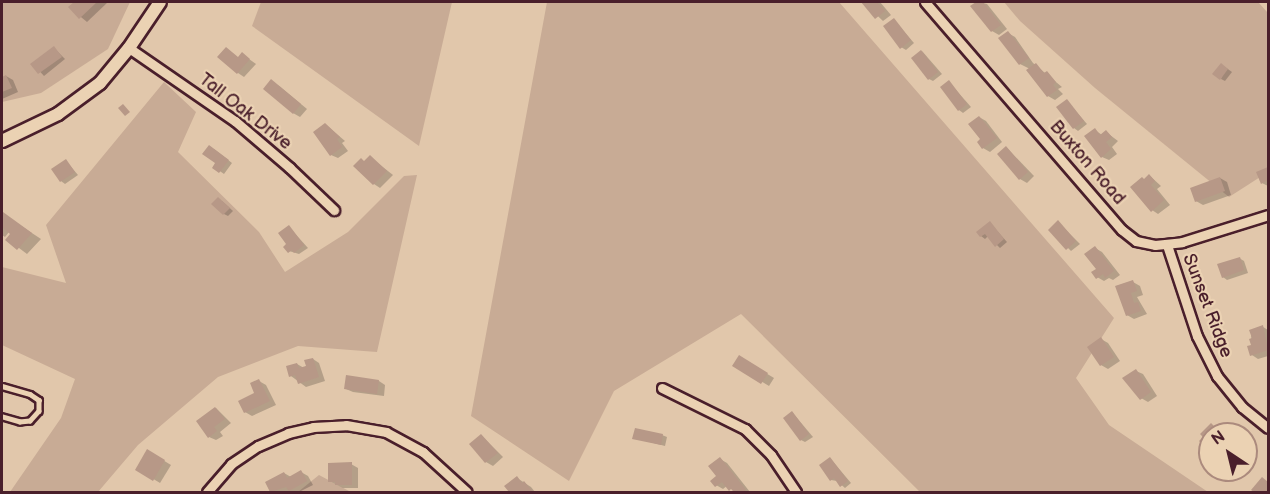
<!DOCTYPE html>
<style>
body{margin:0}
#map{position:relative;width:1270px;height:494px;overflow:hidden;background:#e1c7ab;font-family:"Balsamiq Sans",sans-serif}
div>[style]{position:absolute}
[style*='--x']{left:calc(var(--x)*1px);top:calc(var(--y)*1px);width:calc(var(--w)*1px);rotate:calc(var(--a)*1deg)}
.green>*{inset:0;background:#c8ab95}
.shadow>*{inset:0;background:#0003}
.building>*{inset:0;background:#b79887}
.roads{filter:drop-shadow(2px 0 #4a1f2b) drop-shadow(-2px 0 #4a1f2b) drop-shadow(0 2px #4a1f2b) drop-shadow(0 -2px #4a1f2b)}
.lane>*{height:4.5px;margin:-2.25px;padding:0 2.25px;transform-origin:2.25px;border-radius:2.25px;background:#ebd2b3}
.street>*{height:9px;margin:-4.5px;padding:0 4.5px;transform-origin:4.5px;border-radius:4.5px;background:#ebd2b3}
.secondary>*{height:12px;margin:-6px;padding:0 6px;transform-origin:6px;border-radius:6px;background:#ebd2b3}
span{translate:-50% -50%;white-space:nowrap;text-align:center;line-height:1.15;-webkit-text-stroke:4.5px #ebd2b3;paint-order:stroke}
.street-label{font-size:18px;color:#4a1f2b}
.frame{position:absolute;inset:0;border:3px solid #4a1f2b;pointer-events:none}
.north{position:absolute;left:1198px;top:422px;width:60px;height:60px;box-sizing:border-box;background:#ebd2b3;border:2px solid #ab8a7d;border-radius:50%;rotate:325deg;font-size:16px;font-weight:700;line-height:24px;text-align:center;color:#4a1f2b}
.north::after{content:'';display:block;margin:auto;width:21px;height:27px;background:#4a1f2b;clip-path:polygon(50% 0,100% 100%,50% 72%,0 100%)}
</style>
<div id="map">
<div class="green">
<i style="clip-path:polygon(2px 2px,130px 2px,108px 49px,41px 93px,2px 102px)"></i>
<i style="clip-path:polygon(261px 2px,452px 2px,419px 146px,252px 26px)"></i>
<i style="clip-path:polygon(547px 2px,839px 2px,1114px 318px,1076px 378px,1109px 425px,1208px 492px,920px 492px,741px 314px,614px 391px,569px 481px,471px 416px)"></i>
<i style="clip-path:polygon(1004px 2px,1258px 2px,1268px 13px,1268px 172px,1229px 197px,1095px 88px,1020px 21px)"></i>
<i style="clip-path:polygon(164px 82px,196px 112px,178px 152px,259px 232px,285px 272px,348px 232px,404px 176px,417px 175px,377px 352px,298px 346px,218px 377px,138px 445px,98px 492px,10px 492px,61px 418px,75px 379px,2px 345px,2px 267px,66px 283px,46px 225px)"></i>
<i style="clip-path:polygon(319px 475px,349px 491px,349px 492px,298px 492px)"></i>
</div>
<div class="shadow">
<i style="clip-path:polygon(78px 2px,108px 2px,87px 22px,70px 8px)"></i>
<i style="clip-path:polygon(863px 2px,880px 2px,891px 15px,883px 21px)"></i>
<i style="clip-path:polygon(978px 2px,987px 4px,1007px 29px,999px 35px,992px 31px,973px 6px)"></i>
<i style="clip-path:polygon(894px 20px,914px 43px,906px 50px,901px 47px)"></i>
<i style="clip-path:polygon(1008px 33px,1015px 37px,1033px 63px,1062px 87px,1058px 89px,1063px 94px,1055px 100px,1048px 96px,1030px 69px,1020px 64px)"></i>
<i style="clip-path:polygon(54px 48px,65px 59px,44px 76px,33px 64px)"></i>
<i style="clip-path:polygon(922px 51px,942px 74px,933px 81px,929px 79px)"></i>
<i style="clip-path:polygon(242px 54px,256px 64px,244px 77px,238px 73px,239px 58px)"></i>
<i style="clip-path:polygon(1225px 67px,1232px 72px,1225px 81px,1221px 79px)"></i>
<i style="clip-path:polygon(6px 76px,13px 80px,18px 92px,2px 99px,2px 78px)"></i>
<i style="clip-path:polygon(949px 82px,971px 107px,963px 113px,959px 110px)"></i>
<i style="clip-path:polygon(278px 85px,307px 109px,300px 117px,293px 113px)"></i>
<i style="clip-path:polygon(1067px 101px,1087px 124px,1078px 131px,1074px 128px)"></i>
<i style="clip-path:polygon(979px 117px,986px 121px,1002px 142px,990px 152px,983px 148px)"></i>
<i style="clip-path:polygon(325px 124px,345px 141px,342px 143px,348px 151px,338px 158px,331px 155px)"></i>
<i style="clip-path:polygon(1095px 130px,1102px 135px,1106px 132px,1118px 141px,1112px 147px,1117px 154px,1109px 160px,1102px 157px)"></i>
<i style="clip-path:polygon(1007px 148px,1034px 176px,1027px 183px,1020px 179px)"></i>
<i style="clip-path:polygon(214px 149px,232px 163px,224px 174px,214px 167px,217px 163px)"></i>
<i style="clip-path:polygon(370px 157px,393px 175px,380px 188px,374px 184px)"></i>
<i style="clip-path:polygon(66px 161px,78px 175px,65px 184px,61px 181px)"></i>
<i style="clip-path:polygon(1268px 168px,1268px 186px,1262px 183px,1258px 173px)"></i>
<i style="clip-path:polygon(1150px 176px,1161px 186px,1157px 189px,1170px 205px,1158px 214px,1152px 210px,1145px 180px)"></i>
<i style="clip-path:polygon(1220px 178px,1227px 182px,1231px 195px,1203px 205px,1196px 201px)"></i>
<i style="clip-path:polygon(222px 201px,233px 211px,228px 216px,224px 214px)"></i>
<i style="clip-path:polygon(3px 214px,41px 239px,27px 254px,7px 239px,12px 234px,9px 232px,5px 237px,2px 235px)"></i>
<i style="clip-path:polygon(1058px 222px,1080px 244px,1071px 251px,1050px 230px)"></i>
<i style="clip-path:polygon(990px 223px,1007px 242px,1000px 248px,988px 236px,985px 239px,981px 236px)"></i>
<i style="clip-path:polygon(289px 227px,308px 248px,299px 254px,289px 251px)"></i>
<i style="clip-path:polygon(1095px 248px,1102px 252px,1120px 275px,1113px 280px,1109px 278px,1104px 281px,1097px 277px)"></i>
<i style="clip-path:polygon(1239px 258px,1244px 261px,1248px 273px,1227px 280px,1223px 277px)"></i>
<i style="clip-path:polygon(1133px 282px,1140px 286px,1143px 295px,1137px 297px,1147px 314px,1134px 319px,1127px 315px)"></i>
<i style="clip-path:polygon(1263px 327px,1268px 330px,1268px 356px,1258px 359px,1252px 355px,1251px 331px)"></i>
<i style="clip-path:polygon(1101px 339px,1108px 343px,1120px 361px,1108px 369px,1101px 365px)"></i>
<i style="clip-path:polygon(739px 357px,774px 378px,769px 386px,734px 365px)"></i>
<i style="clip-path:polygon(313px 359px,319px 363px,325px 381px,306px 387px,291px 376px,297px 364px,304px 368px)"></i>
<i style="clip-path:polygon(1136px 371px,1143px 374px,1157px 396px,1148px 402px,1141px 398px)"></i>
<i style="clip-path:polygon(259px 381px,266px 385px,276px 405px,252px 416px,245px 412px,256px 394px)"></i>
<i style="clip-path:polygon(379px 381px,385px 385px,384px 396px,353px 392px,346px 389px)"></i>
<i style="clip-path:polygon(216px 408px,231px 423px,220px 432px,223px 436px,216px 440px,209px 437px)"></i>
<i style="clip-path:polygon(792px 412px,813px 437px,805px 442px,801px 440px)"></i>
<i style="clip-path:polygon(1211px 425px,1222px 434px,1210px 434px,1210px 450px,1201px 441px)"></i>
<i style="clip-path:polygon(481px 435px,503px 457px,493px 466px,486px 462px)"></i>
<i style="clip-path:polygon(662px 435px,667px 437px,665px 446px,634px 438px)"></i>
<i style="clip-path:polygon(148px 451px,171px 465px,160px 483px,137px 469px)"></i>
<i style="clip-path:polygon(830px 458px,851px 483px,845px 488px,837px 481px,831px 480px)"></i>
<i style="clip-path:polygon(720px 459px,727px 463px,750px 492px,735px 492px,728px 485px,723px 489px,716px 485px)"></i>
<i style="clip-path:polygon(351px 464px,358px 468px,358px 488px,343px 488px,330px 481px)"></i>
<i style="clip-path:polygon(301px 472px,308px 476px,313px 485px,299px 492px,272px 492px,267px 483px,284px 473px,291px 477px)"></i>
<i style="clip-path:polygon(517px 478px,531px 487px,535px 492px,511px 492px,506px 487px)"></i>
</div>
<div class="building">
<i style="clip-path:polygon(74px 2px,97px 2px,79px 19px,68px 7px)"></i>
<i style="clip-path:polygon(861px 2px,877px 2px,885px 11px,875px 19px)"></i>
<i style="clip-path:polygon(976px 2px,983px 2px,1001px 25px,991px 32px,970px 6px)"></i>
<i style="clip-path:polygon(894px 18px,911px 40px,900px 49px,883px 26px)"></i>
<i style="clip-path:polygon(1008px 31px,1029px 58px,1019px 65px,998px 38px)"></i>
<i style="clip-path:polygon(54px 46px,62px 57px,38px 74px,30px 64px)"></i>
<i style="clip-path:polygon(226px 47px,238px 57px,242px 52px,250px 59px,237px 74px,217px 57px)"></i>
<i style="clip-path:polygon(921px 50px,938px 72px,928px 80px,911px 58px)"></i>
<i style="clip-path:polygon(1036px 63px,1044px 73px,1047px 71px,1056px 82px,1053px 85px,1057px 90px,1047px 97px,1026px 70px)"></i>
<i style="clip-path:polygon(1221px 63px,1228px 69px,1220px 80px,1212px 74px)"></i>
<i style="clip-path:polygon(6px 75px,12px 88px,2px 92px,2px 77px)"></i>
<i style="clip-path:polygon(271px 79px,301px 104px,293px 114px,263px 89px)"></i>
<i style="clip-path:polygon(949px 80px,967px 104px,958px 111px,940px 87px)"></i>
<i style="clip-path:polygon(1067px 99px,1084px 121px,1073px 129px,1056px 107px)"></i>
<i style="clip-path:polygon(123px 104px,130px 112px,125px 116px,118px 108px)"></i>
<i style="clip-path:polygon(979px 116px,997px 138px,982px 149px,977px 142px,980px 139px,968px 124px)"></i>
<i style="clip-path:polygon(325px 123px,340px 137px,337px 139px,342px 147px,330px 156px,313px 132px)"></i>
<i style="clip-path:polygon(1095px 128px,1100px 135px,1106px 130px,1112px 137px,1106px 142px,1111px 149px,1101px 158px,1084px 136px)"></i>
<i style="clip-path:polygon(209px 145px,229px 160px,219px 173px,212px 168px,215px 163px,202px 154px)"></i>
<i style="clip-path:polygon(1006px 146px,1028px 172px,1019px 180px,997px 154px)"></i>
<i style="clip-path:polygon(370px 155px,387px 171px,373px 185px,353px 166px,361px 158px,364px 161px)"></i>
<i style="clip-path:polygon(66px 159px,75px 172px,60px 182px,51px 169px)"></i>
<i style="clip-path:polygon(1268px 167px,1268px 180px,1261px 184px,1256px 172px)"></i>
<i style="clip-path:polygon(1149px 174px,1155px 181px,1151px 185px,1164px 200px,1151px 212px,1130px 187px,1142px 177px,1144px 179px)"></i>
<i style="clip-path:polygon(1220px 177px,1225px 191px,1195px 202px,1190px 188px)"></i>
<i style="clip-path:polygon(218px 197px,230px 208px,223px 215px,211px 204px)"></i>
<i style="clip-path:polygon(3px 212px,32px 233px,17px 250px,5px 240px,10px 234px,2px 227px)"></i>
<i style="clip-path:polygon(1058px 220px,1076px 241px,1066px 250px,1048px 230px)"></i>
<i style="clip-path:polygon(990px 221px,1004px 239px,995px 247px,985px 234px,980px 237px,976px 232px)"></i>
<i style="clip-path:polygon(289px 225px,304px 245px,294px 253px,292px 250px,288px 253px,283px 247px,286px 244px,278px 233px)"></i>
<i style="clip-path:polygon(1095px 246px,1114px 271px,1105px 278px,1103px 274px,1096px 279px,1091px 272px,1096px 269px,1084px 254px)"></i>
<i style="clip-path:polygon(1240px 257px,1244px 270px,1222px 278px,1217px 264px)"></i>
<i style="clip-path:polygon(1133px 280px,1137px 291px,1131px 293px,1134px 303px,1138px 302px,1141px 311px,1126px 316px,1115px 286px)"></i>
<i style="clip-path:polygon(1263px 325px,1268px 350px,1250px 356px,1247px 346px,1251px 345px,1249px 339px,1252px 338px,1249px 330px)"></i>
<i style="clip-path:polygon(1101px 337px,1114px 357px,1100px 366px,1087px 347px)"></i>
<i style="clip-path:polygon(739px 355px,768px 373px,761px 384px,732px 366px)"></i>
<i style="clip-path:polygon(313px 358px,319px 377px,298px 384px,295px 375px,289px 377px,286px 366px,297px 363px,299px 368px,306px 366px,304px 360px)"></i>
<i style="clip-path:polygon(1136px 369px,1151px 392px,1140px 400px,1122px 378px)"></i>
<i style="clip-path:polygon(346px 375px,379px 380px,377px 394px,344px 389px)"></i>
<i style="clip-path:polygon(259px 379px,270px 401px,244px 413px,238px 401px,254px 393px,250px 383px)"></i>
<i style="clip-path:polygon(215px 407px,225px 419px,214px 427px,217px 431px,208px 438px,196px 421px)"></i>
<i style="clip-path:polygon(792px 411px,809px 434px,800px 441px,783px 418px)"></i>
<i style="clip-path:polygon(1211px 423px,1217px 429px,1214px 431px,1217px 434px,1210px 434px,1210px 453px,1199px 441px,1203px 437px,1200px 434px)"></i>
<i style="clip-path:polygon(635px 428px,663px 434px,661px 445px,632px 439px)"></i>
<i style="clip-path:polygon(481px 434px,498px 453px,485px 463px,469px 444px)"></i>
<i style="clip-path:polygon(147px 449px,165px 460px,153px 481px,135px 470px)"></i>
<i style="clip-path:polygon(720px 457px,746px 490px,743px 492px,734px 492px,731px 489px,729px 491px,722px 482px,715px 487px,710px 481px,716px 476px,708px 466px)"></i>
<i style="clip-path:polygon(830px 457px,848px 481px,840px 487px,834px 478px,830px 481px,819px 465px)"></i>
<i style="clip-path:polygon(352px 462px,352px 485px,335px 485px,335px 482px,328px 482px,328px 463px)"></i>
<i style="clip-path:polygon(301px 470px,307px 481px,289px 491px,286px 487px,270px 492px,265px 482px,284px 472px,287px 478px)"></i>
<i style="clip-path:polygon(517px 476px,522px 483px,524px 481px,533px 492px,509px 492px,504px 486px)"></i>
<i style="clip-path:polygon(1262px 477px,1268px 482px,1268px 492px,1254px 492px,1251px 490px)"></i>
</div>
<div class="roads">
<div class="lane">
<i style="--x:2;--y:386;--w:29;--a:16"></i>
<i style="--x:30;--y:394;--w:11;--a:34"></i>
<i style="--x:39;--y:400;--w:11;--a:90"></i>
<i style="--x:39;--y:411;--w:13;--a:132"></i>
<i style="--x:30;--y:421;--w:10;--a:174"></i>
<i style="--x:20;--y:422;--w:19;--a:-164"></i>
</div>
<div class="street">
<i style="--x:925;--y:2;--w:301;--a:49.2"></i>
<i style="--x:1122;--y:230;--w:18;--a:38"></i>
<i style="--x:1136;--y:241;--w:19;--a:12"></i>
<i style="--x:1155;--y:245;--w:27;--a:-6"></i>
<i style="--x:1182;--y:242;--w:90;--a:-17.4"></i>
<i style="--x:129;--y:48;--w:129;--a:34.6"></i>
<i style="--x:235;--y:121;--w:72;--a:40.5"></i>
<i style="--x:290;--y:168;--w:61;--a:43.7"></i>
<i style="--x:1167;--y:245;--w:96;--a:71.8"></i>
<i style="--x:1197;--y:336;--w:45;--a:63.4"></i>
<i style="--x:1217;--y:376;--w:40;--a:51"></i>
<i style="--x:1242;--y:407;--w:33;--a:39"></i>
<i style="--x:662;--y:388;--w:93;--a:26.3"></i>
<i style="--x:745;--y:429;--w:37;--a:45"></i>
<i style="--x:771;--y:455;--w:45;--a:56"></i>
<i style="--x:207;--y:492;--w:37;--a:-49"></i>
<i style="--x:231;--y:464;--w:32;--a:-34"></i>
<i style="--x:258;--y:446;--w:33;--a:-23"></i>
<i style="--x:288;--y:433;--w:26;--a:-13"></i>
<i style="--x:313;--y:427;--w:33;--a:-3"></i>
<i style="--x:346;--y:425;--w:41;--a:9.9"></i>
<i style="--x:386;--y:432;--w:42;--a:28.4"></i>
<i style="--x:423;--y:452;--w:59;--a:42.3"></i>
</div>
<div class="secondary">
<i style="--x:2;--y:141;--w:62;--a:-25.7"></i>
<i style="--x:58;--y:114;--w:52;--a:-36.4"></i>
<i style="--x:100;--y:83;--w:45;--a:-50.4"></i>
<i style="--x:129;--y:48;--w:55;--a:-56"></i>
</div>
</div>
<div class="street-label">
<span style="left:245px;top:112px;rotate:38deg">Tall Oak Drive</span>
<span style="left:1087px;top:163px;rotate:49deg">Buxton Road</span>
<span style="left:1207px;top:306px;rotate:69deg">Sunset Ridge</span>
</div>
<div class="frame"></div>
<div class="north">N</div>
</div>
